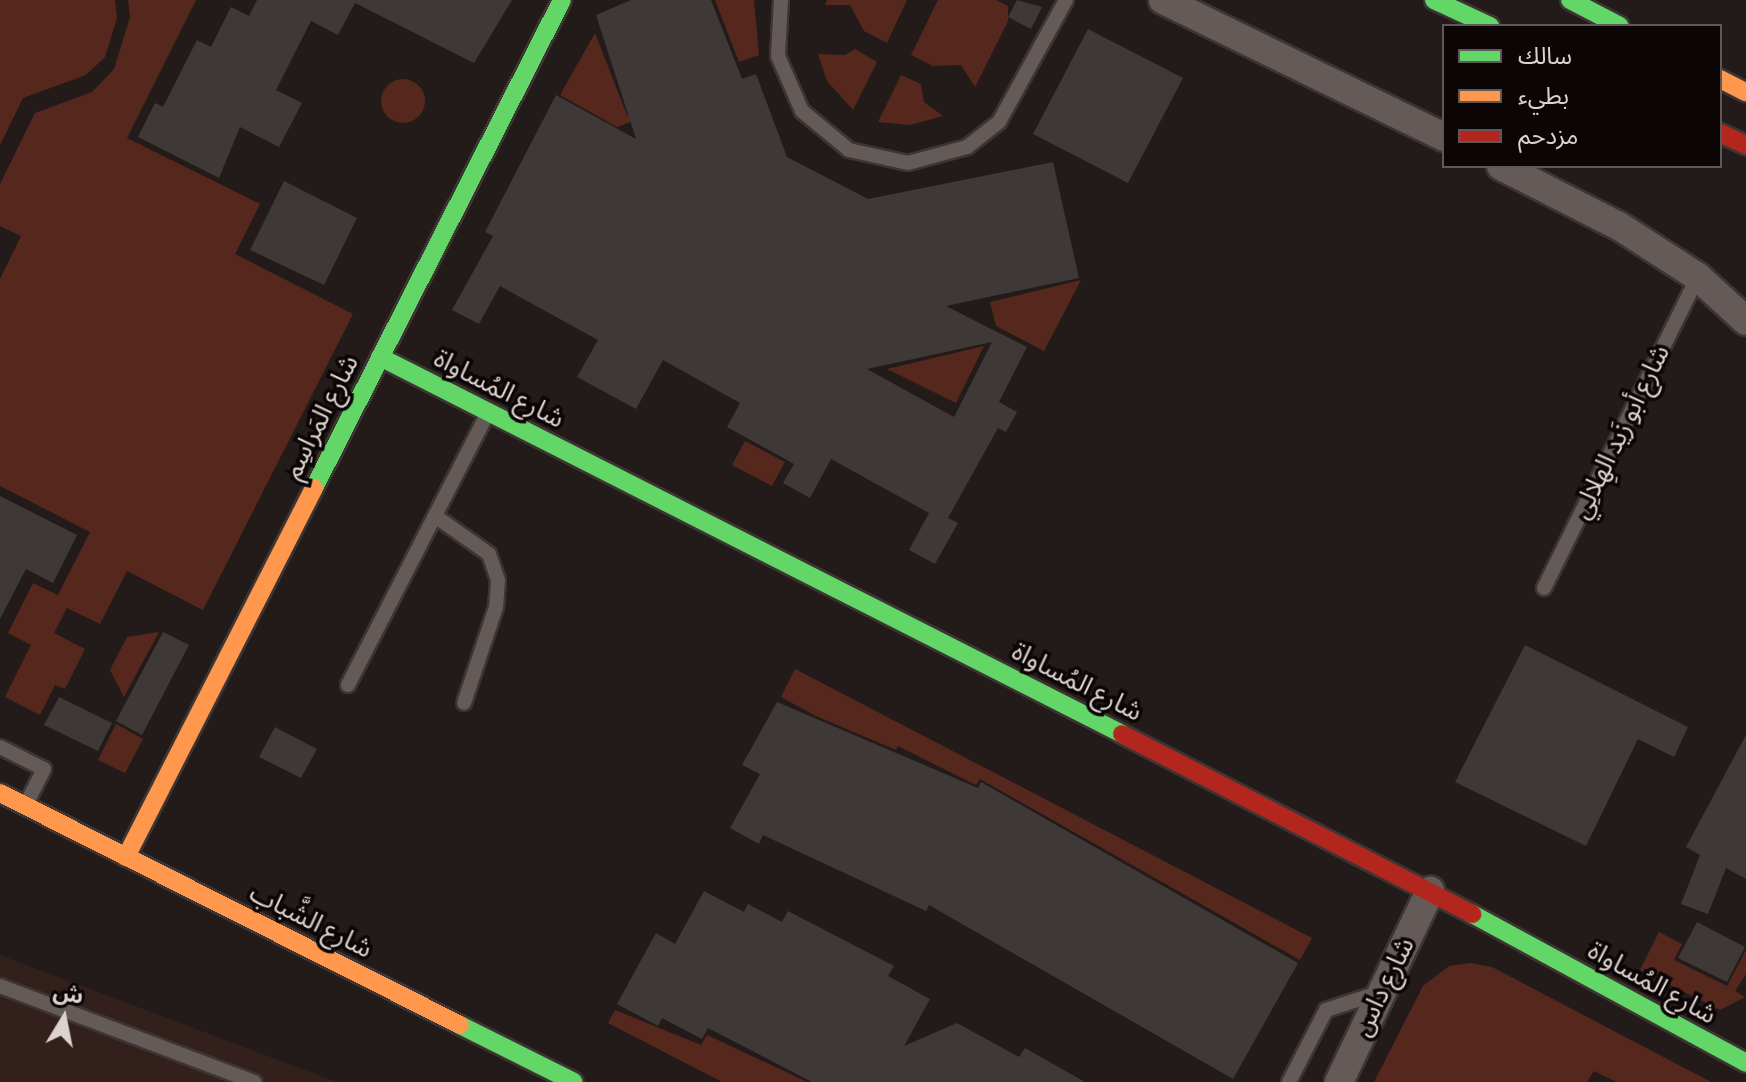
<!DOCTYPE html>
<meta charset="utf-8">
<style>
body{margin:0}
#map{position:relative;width:1746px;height:1082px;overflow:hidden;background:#231b19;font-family:"Source Sans 3","Noto Sans Arabic",sans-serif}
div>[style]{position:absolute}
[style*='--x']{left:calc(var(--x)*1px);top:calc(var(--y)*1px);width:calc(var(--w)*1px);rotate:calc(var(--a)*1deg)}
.built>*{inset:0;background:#331f1b}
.green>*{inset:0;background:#56281d}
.round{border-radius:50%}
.building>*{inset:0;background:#3e3836}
.roads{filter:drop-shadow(2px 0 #3c3533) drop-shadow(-2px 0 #3c3533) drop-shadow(0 2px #3c3533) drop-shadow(0 -2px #3c3533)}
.lane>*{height:14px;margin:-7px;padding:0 7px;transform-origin:7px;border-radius:7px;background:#645b58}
.street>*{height:28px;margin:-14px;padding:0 14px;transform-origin:14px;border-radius:14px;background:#645b58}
.fast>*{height:18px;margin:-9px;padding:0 9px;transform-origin:9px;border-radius:9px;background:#63d668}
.slow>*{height:18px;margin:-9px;padding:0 9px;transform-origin:9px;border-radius:9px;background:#ff974d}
.jam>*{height:18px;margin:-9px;padding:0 9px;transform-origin:9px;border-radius:9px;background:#b3261e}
span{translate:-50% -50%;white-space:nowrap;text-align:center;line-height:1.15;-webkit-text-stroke:7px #0b0605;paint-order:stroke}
.street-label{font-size:26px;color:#dcd2cf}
.legend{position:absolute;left:1442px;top:24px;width:280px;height:144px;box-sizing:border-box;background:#0b0605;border:2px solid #5f5856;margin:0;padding:10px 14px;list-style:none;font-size:24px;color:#dcd2cf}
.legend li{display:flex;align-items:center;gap:16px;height:40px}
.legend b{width:40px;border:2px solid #5f5856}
.north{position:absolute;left:24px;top:978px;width:80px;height:80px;-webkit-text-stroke:6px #0b0605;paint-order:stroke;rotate:10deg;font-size:22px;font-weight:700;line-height:32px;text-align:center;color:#dcd2cf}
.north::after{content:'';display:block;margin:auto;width:28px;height:36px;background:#dcd2cf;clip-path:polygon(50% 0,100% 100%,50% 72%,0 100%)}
</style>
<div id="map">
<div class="built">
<i style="clip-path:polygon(0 955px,337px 1082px,0 1082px)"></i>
</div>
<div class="green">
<i style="clip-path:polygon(0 0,115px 0,117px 18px,105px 57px,86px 75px,23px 98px,0 145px)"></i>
<i style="clip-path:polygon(128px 0,196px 0,127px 138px,260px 204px,235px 254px,353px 314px,203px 610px,127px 571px,100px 624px,67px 608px,54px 633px,85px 649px,65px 689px,55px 685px,40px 715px,5px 697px,31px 645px,8px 633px,33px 583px,58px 595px,90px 532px,0 486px,0 279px,21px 236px,0 226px,0 184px,35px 113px,92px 92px,114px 69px,130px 17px)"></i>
<i style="clip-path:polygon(715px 0,754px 0,759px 55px,739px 62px)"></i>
<i style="clip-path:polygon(827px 0,907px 0,887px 43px,864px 31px,850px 5px,825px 5px)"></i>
<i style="clip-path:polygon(938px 0,996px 0,1008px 6px,1008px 21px,975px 87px,961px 65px,933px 66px,911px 55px)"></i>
<i style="clip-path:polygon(595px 33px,627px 115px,716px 82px,719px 88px,617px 127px,560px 95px)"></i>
<i style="clip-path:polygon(855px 49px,877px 62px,853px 110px,827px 81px,818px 54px,845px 55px)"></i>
<i style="clip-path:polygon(901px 75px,921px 84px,924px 102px,943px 116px,910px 125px,878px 122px)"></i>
<i class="round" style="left:381px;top:79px;width:44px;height:44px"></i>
<i style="clip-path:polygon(1081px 280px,1044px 351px,996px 326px,990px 302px)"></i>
<i style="clip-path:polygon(984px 346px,956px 403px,887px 369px)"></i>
<i style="clip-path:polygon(745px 441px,785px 462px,772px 486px,732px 465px)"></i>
<i style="clip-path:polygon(159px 632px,124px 697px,110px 670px,127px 637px)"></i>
<i style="clip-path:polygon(795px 669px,1312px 938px,1300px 960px,980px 779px,976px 785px,898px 746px,896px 750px,816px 716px,781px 697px)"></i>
<i style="clip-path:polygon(116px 724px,143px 739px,125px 773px,98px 760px)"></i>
<i style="clip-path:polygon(1659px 932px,1682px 944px,1674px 960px,1727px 986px,1746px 950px,1746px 974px,1735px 991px,1745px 997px,1720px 1010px,1640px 970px)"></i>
<i style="clip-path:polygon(1470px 963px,1492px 967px,1711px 1082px,1617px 1082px,1594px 1071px,1587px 1082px,1374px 1082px,1423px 986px,1449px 966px)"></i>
<i style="clip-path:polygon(615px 1010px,701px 1045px,707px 1035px,807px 1082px,722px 1082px,608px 1023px)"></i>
</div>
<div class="building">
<i style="clip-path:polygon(257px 0,512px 0,474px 63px,355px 3px,338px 35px,311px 21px,276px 90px,302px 103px,279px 147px,240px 127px,219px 178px,138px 137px,155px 103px,163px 107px,197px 40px,211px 47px,231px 7px,249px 16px)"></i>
<i style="clip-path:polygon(evenodd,631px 0,711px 0,742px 79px,756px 74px,787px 157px,868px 199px,1053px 162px,1079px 278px,946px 306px,1027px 347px,999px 402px,1017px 412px,1006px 432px,998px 428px,948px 518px,958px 523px,935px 564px,909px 550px,929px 513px,831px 459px,810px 498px,783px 483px,794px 464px,727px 427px,740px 403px,663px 360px,636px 409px,577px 377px,598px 340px,500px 286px,479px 324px,452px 310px,493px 236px,485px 232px,556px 95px,636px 139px,596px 15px,631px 0,992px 342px,954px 417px,867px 369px,992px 342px)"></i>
<i style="clip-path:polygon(1017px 0,1042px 7px,1031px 29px,1008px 17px)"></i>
<i style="clip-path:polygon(1088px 29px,1183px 78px,1128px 183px,1033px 134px)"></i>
<i style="clip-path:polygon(284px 181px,357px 218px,324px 285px,250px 250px)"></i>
<i style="clip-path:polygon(0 496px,77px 535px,53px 583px,26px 569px,0 619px)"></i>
<i style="clip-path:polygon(163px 632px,189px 645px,142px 735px,116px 721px)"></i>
<i style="clip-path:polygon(1525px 645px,1688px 727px,1674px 757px,1638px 739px,1586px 846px,1455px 782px)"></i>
<i style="clip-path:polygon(59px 697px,112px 723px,98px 751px,44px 725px)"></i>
<i style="clip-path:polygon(777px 702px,978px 788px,981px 782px,1298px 963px,1233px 1079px,929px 905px,926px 911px,763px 835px,759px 844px,730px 828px,760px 774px,742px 765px)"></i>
<i style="clip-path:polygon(275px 727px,317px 749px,301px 778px,259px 757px)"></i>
<i style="clip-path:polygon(1746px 735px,1746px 879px,1726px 868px,1708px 914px,1681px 904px,1700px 855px,1686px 847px)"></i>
<i style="clip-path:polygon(704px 891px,744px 912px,748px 904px,782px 922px,788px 911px,894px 966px,888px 976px,930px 999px,904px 1046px,957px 1023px,1019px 1057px,1025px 1048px,1085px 1082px,812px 1082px,708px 1028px,702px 1039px,662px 1018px,658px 1026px,617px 1004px,656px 933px,675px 944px)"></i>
<i style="clip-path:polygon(1697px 922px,1745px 947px,1727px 982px,1678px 958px)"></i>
</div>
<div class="roads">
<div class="lane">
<i style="--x:781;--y:0;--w:56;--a:93.1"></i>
<i style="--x:778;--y:56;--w:60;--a:66.4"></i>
<i style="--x:802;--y:111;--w:61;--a:39.7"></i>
<i style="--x:849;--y:150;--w:60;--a:12.4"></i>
<i style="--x:908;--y:163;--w:61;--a:-15.2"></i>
<i style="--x:967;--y:147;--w:41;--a:-38"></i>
<i style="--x:999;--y:122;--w:139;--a:-61.2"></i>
<i style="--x:435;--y:516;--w:66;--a:35.1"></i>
<i style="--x:489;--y:554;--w:28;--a:71"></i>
<i style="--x:498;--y:580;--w:27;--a:94"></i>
<i style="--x:496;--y:607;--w:101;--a:108.4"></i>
<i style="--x:1544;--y:588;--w:347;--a:-63.7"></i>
<i style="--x:348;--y:685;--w:306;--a:-62.8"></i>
<i style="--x:0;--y:747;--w:49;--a:26.6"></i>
<i style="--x:44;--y:769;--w:37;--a:117"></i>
<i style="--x:0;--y:986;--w:272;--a:20.7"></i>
<i style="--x:1289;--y:1082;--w:81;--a:-62.8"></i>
<i style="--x:1326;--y:1010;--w:58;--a:-18.1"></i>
</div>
<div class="street">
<i style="--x:1163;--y:0;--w:313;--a:26"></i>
<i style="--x:1501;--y:166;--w:132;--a:27"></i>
<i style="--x:1619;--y:226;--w:94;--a:32.8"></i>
<i style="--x:1698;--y:277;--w:65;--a:42.5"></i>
<i style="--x:1339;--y:1082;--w:212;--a:-64.5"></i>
</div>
<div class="fast">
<i style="--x:1434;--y:0;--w:62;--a:24.9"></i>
<i style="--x:1570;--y:0;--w:56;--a:27.5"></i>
<i style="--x:380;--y:357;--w:832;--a:26.93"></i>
<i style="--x:314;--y:488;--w:547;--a:-63.06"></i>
<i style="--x:1472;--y:914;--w:312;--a:28.5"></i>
<i style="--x:460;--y:1025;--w:127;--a:26.6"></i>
</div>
<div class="slow">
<i style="--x:1720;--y:79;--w:29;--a:27"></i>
<i style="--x:0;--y:793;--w:515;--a:26.76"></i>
<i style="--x:126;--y:857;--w:414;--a:-63"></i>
</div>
<div class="jam">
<i style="--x:1720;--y:133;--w:29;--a:25"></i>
<i style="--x:1122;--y:734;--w:394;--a:27.2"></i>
</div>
</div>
<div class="street-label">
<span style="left:499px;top:389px;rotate:27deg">شارع المُساواة</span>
<span style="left:321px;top:417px;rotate:-63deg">شارع المَراسِم</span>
<span style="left:1621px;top:432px;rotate:-64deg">شارع أبو زَيد الهِلالِي</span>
<span style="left:1077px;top:682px;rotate:27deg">شارع المُساواة</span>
<span style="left:311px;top:921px;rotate:27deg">شارع الشَّباب</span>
<span style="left:1652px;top:983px;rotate:29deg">شارع المُساواة</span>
<span style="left:1384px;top:987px;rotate:-64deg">شارع داس</span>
</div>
<ul class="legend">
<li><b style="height:10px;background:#63d668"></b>سالك</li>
<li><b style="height:10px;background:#ff974d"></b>بطيء</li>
<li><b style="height:10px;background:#b3261e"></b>مزدحم</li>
</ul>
<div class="north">ش</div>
</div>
